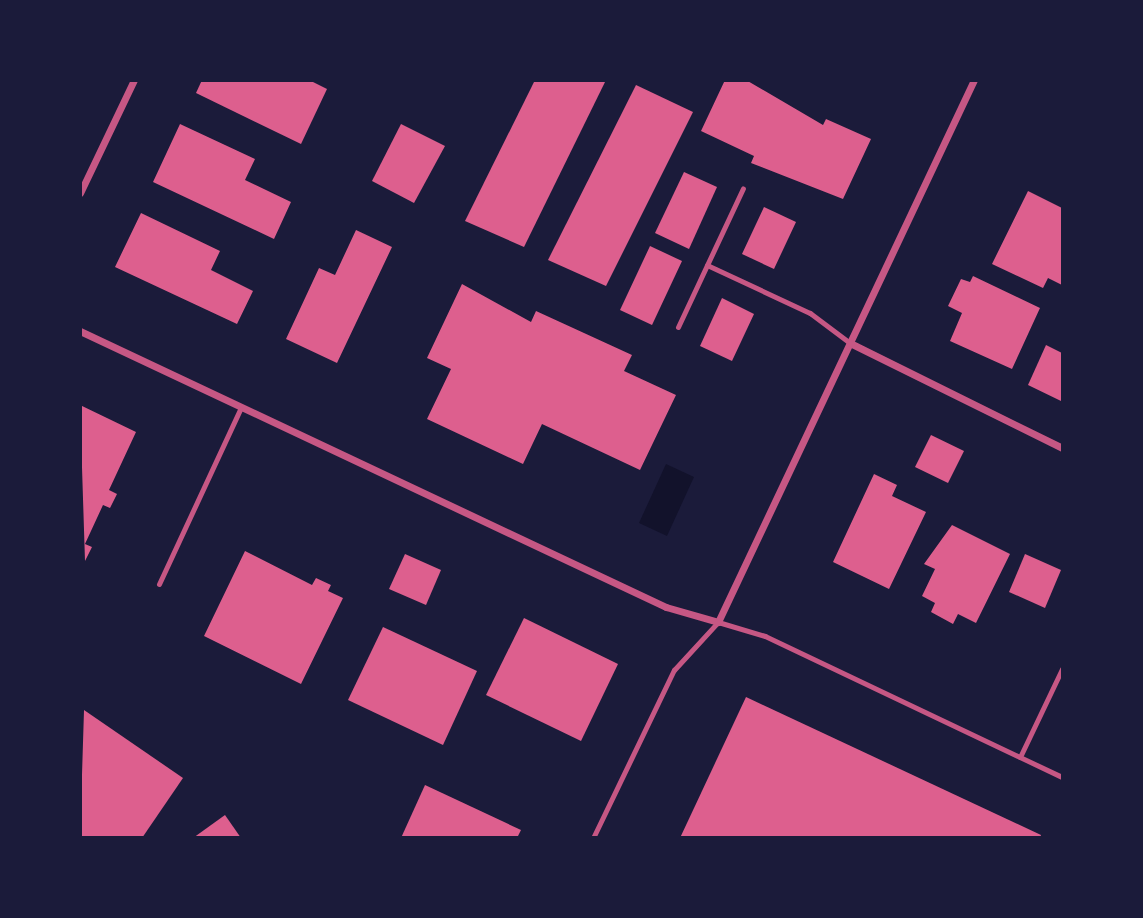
<!DOCTYPE html>
<style>
body{margin:0}
#map{position:relative;width:1143px;height:918px;overflow:hidden;background:#1b1b3a;font-family:"Open Sans",sans-serif}
div>[style]{position:absolute}
[style*='--x']{left:calc(var(--x)*1px);top:calc(var(--y)*1px);width:calc(var(--w)*1px);rotate:calc(var(--a)*1deg)}
.water>*{inset:0;background:#12122b}
.building>*{inset:0;background:#dd5f8e}
.service>*{height:5px;margin:-2.5px;padding:0 2.5px;transform-origin:2.5px;border-radius:2.5px;background:#c65784}
.minor>*{height:7px;margin:-3.5px;padding:0 3.5px;transform-origin:3.5px;border-radius:3.5px;background:#c65784}
span{translate:-50% -50%;white-space:nowrap;text-align:center;line-height:1.15;-webkit-text-stroke:5px #1b1b3a;paint-order:stroke}
.frame{position:absolute;inset:0;border:82px solid #1b1b3a;pointer-events:none}
</style>
<div id="map">
<div class="water">
<i style="clip-path:polygon(666px 464px,694px 477px,667px 536px,639px 523px)"></i>
</div>
<div class="building">
<i style="clip-path:polygon(202px 80px,309px 80px,327px 89px,301px 144px,196px 93px)"></i>
<i style="clip-path:polygon(535px 80px,606px 80px,524px 247px,465px 221px)"></i>
<i style="clip-path:polygon(725px 80px,746px 80px,823px 125px,826px 119px,871px 139px,843px 199px,751px 163px,754px 156px,701px 131px)"></i>
<i style="clip-path:polygon(636px 85px,693px 112px,606px 286px,548px 260px)"></i>
<i style="clip-path:polygon(180px 124px,255px 159px,245px 180px,291px 202px,274px 239px,153px 182px)"></i>
<i style="clip-path:polygon(401px 124px,445px 146px,414px 203px,372px 181px)"></i>
<i style="clip-path:polygon(684px 172px,717px 187px,689px 249px,655px 233px)"></i>
<i style="clip-path:polygon(1028px 191px,1062px 208px,1062px 285px,1048px 278px,1043px 288px,992px 264px)"></i>
<i style="clip-path:polygon(764px 207px,796px 222px,774px 269px,742px 254px)"></i>
<i style="clip-path:polygon(141px 213px,220px 251px,211px 270px,253px 291px,237px 324px,115px 267px)"></i>
<i style="clip-path:polygon(356px 230px,392px 247px,337px 363px,286px 339px,319px 268px,335px 275px)"></i>
<i style="clip-path:polygon(650px 246px,682px 261px,652px 325px,620px 310px)"></i>
<i style="clip-path:polygon(973px 276px,1040px 308px,1012px 369px,950px 341px,962px 313px,948px 306px,961px 279px,970px 282px)"></i>
<i style="clip-path:polygon(462px 284px,531px 322px,536px 311px,632px 355px,624px 371px,676px 395px,640px 470px,542px 424px,523px 464px,427px 419px,451px 369px,427px 358px)"></i>
<i style="clip-path:polygon(722px 298px,754px 314px,732px 361px,700px 346px)"></i>
<i style="clip-path:polygon(1046px 345px,1062px 353px,1061px 401px,1028px 385px)"></i>
<i style="clip-path:polygon(80px 405px,136px 432px,109px 490px,117px 494px,110px 508px,103px 505px,85px 544px,92px 547px,85px 561px)"></i>
<i style="clip-path:polygon(931px 435px,964px 451px,948px 483px,915px 467px)"></i>
<i style="clip-path:polygon(874px 474px,897px 485px,892px 496px,926px 512px,889px 589px,833px 562px)"></i>
<i style="clip-path:polygon(952px 525px,1010px 554px,976px 623px,958px 614px,953px 624px,931px 612px,935px 603px,922px 596px,935px 569px,924px 564px)"></i>
<i style="clip-path:polygon(245px 551px,312px 585px,316px 578px,331px 585px,328px 591px,343px 598px,301px 684px,204px 636px)"></i>
<i style="clip-path:polygon(405px 554px,441px 570px,426px 605px,389px 589px)"></i>
<i style="clip-path:polygon(1025px 554px,1061px 570px,1045px 608px,1009px 592px)"></i>
<i style="clip-path:polygon(524px 618px,618px 664px,581px 741px,486px 695px)"></i>
<i style="clip-path:polygon(383px 627px,477px 671px,443px 745px,348px 700px)"></i>
<i style="clip-path:polygon(746px 697px,1041px 835px,1040px 838px,680px 838px)"></i>
<i style="clip-path:polygon(84px 710px,183px 778px,142px 838px,80px 838px)"></i>
<i style="clip-path:polygon(425px 785px,521px 830px,517px 838px,401px 838px)"></i>
<i style="clip-path:polygon(225px 815px,241px 838px,193px 838px)"></i>
</div>
<div class="service">
<i style="--x:707;--y:265;--w:114;--a:25"></i>
<i style="--x:810;--y:313;--w:50;--a:36.9"></i>
<i style="--x:678;--y:327;--w:153;--a:-64.9"></i>
<i style="--x:159;--y:584;--w:195;--a:-65.1"></i>
<i style="--x:1020;--y:757;--w:98;--a:-64.5"></i>
<i style="--x:593;--y:838;--w:187;--a:-64.3"></i>
<i style="--x:674;--y:670;--w:65;--a:-47.5"></i>
<i style="--x:718;--y:622;--w:49;--a:16.6"></i>
<i style="--x:765;--y:636;--w:329;--a:25.4"></i>
</div>
<div class="minor">
<i style="--x:80;--y:193;--w:125;--a:-64.5"></i>
<i style="--x:80;--y:331;--w:648;--a:25.22"></i>
<i style="--x:666;--y:607;--w:54;--a:16.1"></i>
<i style="--x:718;--y:622;--w:599;--a:-64.72"></i>
<i style="--x:850;--y:343;--w:237;--a:26.3"></i>
</div>
<div class="frame"></div>
</div>
